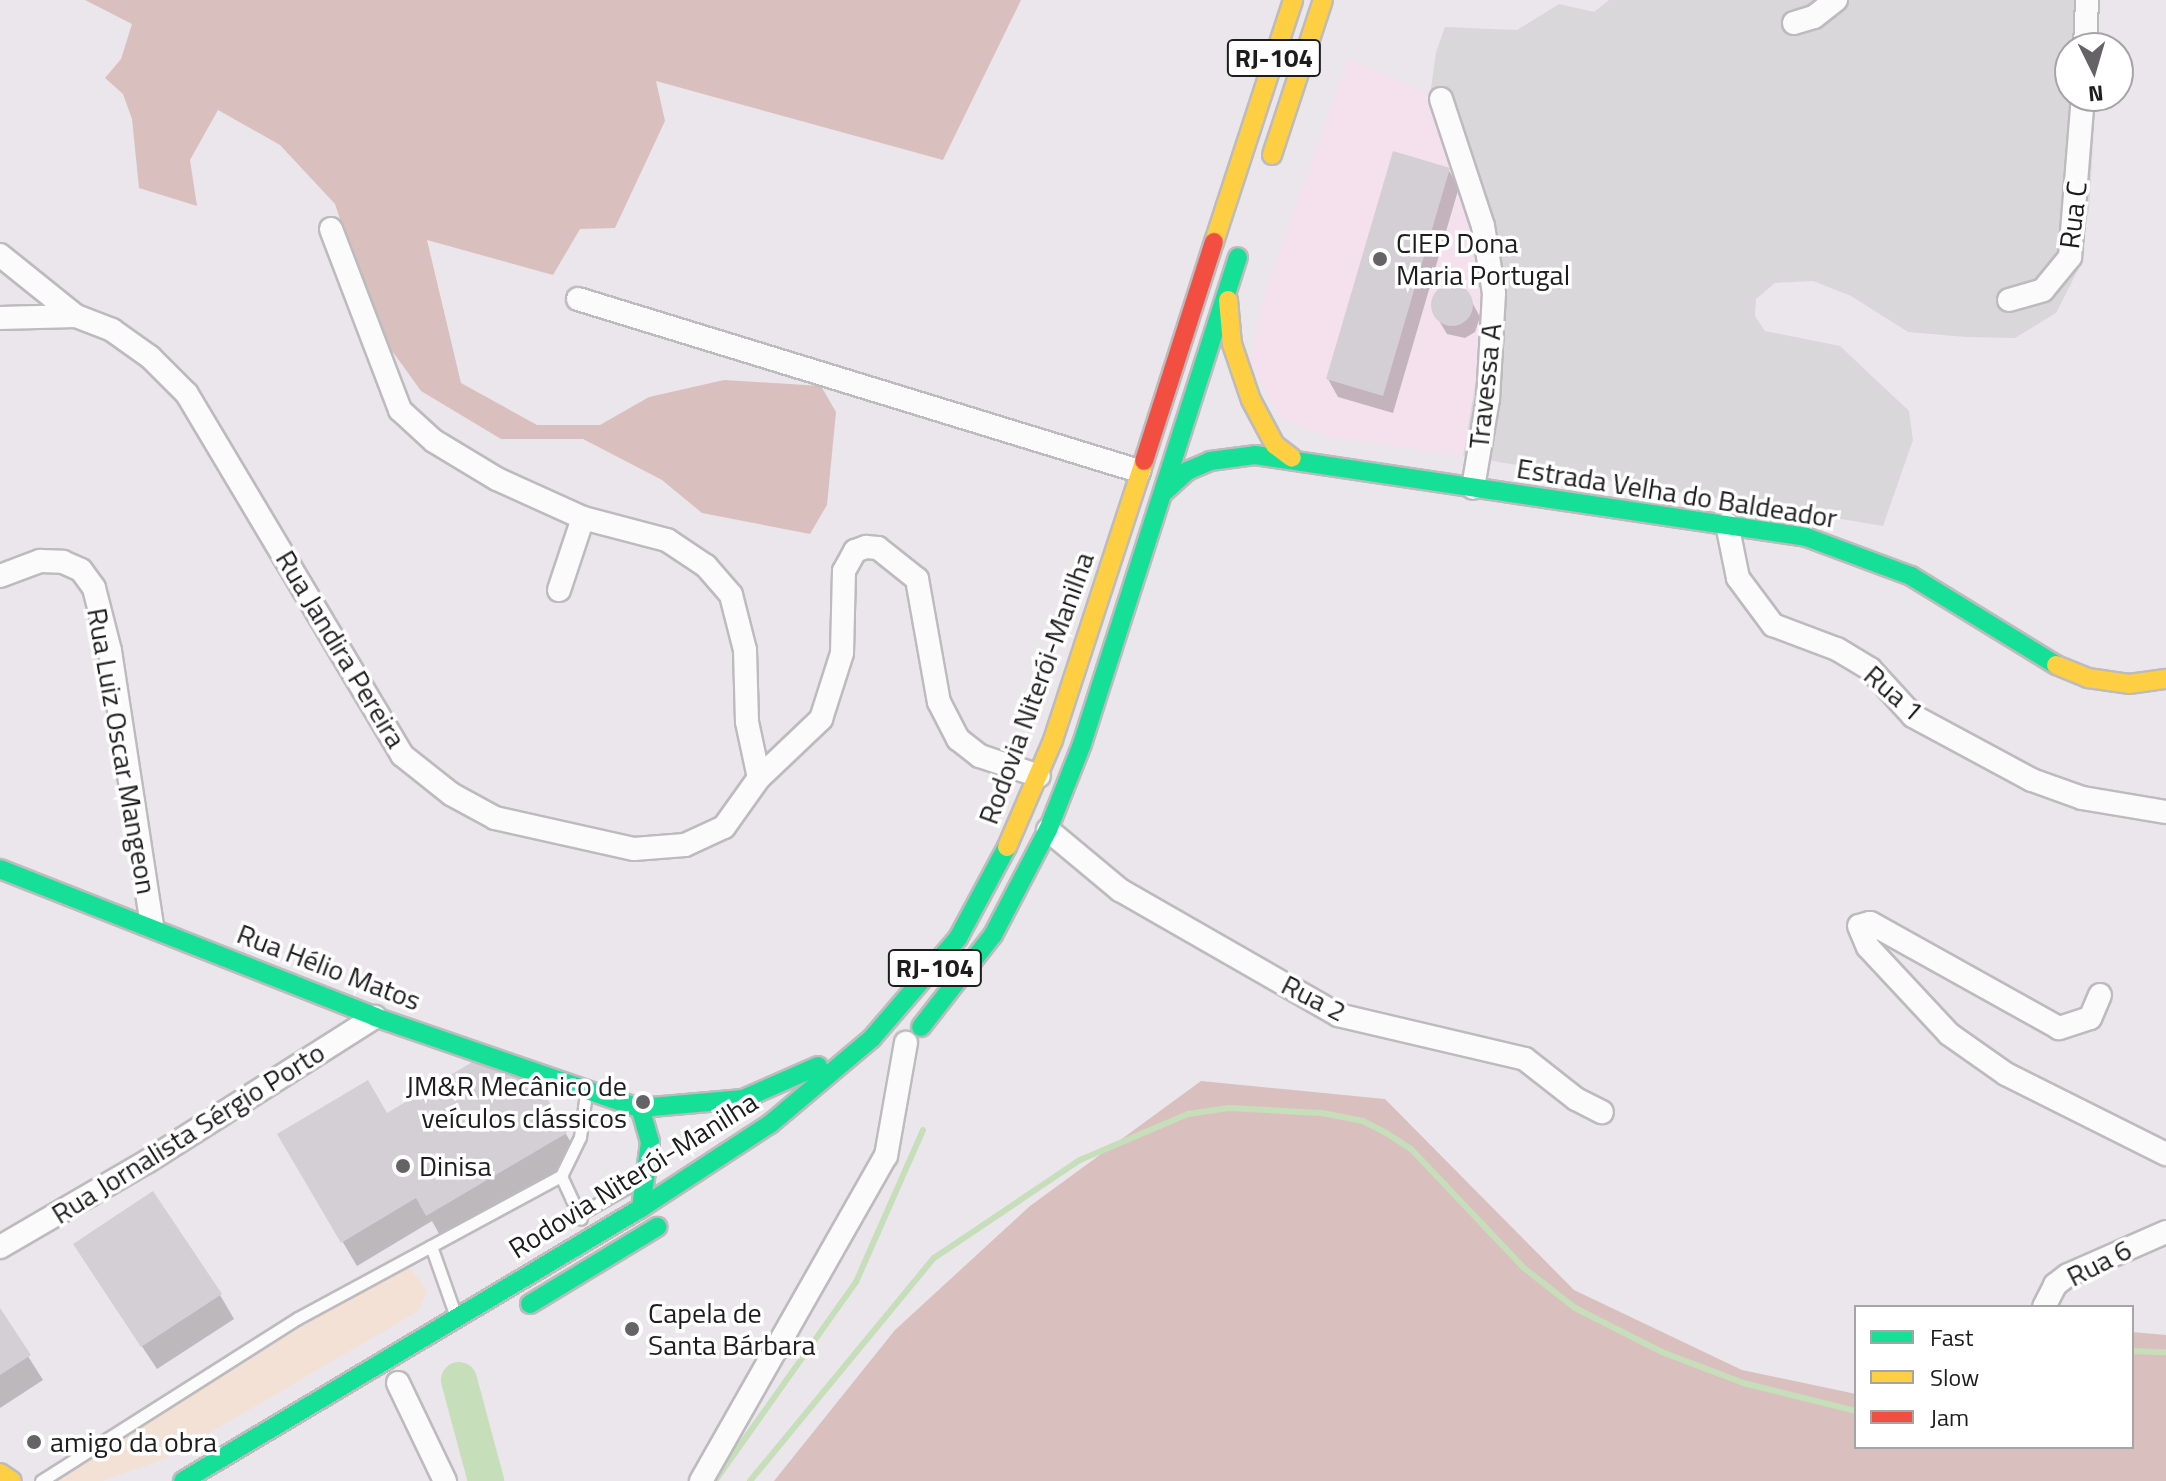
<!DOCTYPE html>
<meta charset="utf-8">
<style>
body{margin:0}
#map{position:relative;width:2166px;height:1481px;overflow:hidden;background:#ebe6eb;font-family:"Titillium Web",sans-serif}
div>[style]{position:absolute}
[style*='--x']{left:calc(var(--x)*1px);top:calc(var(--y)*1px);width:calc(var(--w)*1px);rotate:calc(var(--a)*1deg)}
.residential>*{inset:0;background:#dad7da}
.education>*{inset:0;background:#f5e0ed}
.forest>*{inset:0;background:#d9c0be}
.park>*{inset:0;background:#f2e1d4}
.shadow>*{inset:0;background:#0003}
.stream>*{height:6px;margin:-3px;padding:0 3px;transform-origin:3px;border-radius:3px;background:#c6deba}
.river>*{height:36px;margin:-18px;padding:0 18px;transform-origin:18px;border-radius:18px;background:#c6deba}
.building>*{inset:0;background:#d3cfd4}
.round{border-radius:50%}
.roads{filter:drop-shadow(2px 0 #bdbbbd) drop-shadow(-2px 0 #bdbbbd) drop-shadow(0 2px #bdbbbd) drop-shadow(0 -2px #bdbbbd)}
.lane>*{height:11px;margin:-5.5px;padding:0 5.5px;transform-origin:5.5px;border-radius:5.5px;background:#fcfbfc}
.street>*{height:22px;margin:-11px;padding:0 11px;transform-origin:11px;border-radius:11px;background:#fcfbfc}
.fast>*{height:18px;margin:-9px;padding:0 9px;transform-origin:9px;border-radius:9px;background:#16e098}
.slow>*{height:18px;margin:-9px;padding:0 9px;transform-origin:9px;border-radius:9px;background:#ffcf43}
.jam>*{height:18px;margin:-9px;padding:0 9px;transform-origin:9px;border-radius:9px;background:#f24e42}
.dots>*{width:22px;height:22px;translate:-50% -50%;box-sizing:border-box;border:4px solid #fff;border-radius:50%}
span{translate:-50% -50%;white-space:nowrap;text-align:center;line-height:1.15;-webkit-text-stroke:7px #fff;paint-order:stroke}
.shield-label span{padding:2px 6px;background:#fff;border:2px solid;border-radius:6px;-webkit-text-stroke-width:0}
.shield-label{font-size:26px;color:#1d1d1d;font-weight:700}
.street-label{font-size:28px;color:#1d1d1d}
.poi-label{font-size:28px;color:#1d1d1d}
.left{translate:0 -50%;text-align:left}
.right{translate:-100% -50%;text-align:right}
.legend{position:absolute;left:1854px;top:1305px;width:280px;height:144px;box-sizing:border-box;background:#fff;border:2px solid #a5a5a5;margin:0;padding:10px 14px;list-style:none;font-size:24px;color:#1d1d1d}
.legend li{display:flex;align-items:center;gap:16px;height:40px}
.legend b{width:40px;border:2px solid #a5a5a5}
.north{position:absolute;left:2054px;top:32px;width:80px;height:80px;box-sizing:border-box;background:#fff;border:2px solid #a5a5a5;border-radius:50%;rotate:175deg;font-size:22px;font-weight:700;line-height:32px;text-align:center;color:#1d1d1d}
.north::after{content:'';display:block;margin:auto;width:28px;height:36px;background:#656365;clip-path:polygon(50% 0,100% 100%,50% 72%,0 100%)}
</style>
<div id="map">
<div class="residential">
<i style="clip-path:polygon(1609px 0,2096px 0,2096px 48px,2070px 48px,2070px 96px,2096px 96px,2089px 209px,2078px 270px,2056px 313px,2015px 338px,1966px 337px,1908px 332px,1851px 296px,1813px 281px,1775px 283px,1756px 299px,1755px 316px,1765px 331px,1840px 346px,1909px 411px,1913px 440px,1883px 526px,1463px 456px,1480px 355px,1430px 96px,1436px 52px,1445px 27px,1517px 30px,1559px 4px,1594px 12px)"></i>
</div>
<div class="education">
<i style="clip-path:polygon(1348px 59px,1441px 99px,1463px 157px,1484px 292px,1480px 355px,1463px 456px,1326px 436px,1282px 419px,1250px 362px,1265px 293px)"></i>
</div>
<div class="forest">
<i style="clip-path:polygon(85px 0,1021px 0,943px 160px,656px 81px,665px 121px,615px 228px,580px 229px,553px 275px,427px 240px,461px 383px,537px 425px,600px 425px,649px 397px,724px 380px,821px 386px,836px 412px,827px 505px,810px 534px,702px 513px,662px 480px,583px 439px,501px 439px,421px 391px,377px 330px,335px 204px,280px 145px,218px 110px,190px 160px,197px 206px,139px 188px,132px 119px,123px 94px,105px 78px,121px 59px,132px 24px)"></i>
<i style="clip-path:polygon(1201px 1081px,1385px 1099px,1574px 1290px,1742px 1370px,1856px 1394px,1856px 1447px,2132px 1447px,2132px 1332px,2166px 1335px,2166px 1481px,774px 1481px,895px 1330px,1030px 1206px)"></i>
</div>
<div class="park">
<i style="clip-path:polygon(401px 1265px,412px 1270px,427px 1291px,418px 1311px,166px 1458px,102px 1481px,54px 1481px)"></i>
</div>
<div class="shadow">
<i style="clip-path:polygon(1448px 169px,1459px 187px,1393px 413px,1338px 397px,1328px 379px)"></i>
<i style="clip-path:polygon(1449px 285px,1465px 289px,1480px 317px,1475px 332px,1465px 338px,1447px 334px,1432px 309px,1435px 294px)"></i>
<i style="clip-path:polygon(542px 1093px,580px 1158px,442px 1239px,432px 1221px,357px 1266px,279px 1135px)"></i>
<i style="clip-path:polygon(90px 1268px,220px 1295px,234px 1319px,157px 1369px)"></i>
<i style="clip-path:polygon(0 1312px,43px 1380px,0 1408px)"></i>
</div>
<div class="stream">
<i style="--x:2132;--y:1351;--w:34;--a:2"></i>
<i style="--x:715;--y:1481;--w:244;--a:-54.7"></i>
<i style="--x:856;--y:1282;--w:166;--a:-66.2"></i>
<i style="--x:750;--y:1481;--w:289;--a:-50.5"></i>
<i style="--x:934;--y:1258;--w:176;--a:-33.9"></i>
<i style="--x:1080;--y:1160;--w:117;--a:-23.1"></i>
<i style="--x:1188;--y:1114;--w:41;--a:-8.3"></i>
<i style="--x:1229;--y:1108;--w:93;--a:3.1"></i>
<i style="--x:1322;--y:1113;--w:42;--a:11"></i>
<i style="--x:1363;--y:1121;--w:28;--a:27"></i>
<i style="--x:1388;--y:1134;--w:27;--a:33"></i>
<i style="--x:1411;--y:1149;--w:164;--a:46.5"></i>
<i style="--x:1524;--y:1268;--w:65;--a:38.1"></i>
<i style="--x:1575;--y:1308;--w:97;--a:26.8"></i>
<i style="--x:1662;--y:1352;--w:87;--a:20.9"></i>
<i style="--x:1743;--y:1383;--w:116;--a:13.9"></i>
</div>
<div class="river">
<i style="--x:459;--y:1380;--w:105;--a:75"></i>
</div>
<div class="building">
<i style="clip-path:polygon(1393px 151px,1450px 168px,1383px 396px,1326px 379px)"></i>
<i class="round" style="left:1431px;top:284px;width:42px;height:42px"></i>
<i style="clip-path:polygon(479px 1058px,543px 1091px,567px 1133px,426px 1216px,416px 1198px,341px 1243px,277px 1134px,368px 1080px,387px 1113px)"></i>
<i style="clip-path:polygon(153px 1191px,222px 1294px,141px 1347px,73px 1244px)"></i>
<i style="clip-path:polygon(0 1308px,31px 1355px,0 1375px)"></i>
</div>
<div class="roads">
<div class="lane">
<i style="--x:561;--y:1176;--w:47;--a:65.1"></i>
<i style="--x:578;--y:1215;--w:67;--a:-29.6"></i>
<i style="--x:431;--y:1246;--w:69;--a:70.5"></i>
<i style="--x:41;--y:1481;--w:304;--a:-32.4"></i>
<i style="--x:298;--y:1318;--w:299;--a:-28.4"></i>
<i style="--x:561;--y:1176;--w:43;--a:-64"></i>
<i style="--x:580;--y:1137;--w:44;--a:-82.2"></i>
</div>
<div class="street">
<i style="--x:1794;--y:23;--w:21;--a:-17"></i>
<i style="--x:1814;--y:17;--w:28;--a:-38"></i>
<i style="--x:2085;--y:48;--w:48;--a:-87.6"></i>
<i style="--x:1441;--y:99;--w:134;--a:71.7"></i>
<i style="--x:1483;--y:226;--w:68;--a:80.7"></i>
<i style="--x:1494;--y:293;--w:106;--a:93.2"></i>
<i style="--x:1488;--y:399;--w:90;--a:99.6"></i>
<i style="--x:331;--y:229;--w:194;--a:69.1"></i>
<i style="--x:400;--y:410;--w:46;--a:42.4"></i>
<i style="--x:434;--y:441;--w:74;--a:31.1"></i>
<i style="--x:497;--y:479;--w:94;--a:24.4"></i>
<i style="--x:583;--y:518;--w:87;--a:14.7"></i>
<i style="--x:667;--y:540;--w:47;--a:33.7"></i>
<i style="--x:706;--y:566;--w:38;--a:49"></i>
<i style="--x:731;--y:595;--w:57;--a:75.7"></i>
<i style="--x:745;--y:650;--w:72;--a:88.4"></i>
<i style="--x:747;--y:722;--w:57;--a:77.9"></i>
<i style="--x:0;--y:255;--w:97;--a:38.8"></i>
<i style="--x:76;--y:316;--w:39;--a:21"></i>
<i style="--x:112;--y:330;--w:47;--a:35.4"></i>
<i style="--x:150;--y:357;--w:52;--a:45"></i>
<i style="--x:187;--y:394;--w:420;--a:59.2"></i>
<i style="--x:402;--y:755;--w:63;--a:38.5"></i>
<i style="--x:451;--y:794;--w:50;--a:28.6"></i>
<i style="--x:495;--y:818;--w:142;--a:12.6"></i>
<i style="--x:634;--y:849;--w:51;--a:-4.5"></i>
<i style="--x:685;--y:845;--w:43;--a:-24.8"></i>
<i style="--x:724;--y:827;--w:60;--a:-54.5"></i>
<i style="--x:759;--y:778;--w:86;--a:-43.6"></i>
<i style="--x:821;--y:719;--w:69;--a:-72.3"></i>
<i style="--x:842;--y:653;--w:82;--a:-88.6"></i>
<i style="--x:844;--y:571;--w:23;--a:-61"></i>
<i style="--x:855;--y:551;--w:12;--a:-20"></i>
<i style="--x:866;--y:547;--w:12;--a:5"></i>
<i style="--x:878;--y:548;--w:50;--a:38.5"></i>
<i style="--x:917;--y:579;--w:125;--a:79.9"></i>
<i style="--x:939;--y:702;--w:42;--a:62.8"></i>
<i style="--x:958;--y:739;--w:28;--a:38"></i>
<i style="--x:980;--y:756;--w:62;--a:18.7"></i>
<i style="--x:578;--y:299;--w:587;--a:17.05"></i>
<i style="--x:2009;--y:300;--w:35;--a:-16"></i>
<i style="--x:2043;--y:290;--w:43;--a:-50.7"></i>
<i style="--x:2070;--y:257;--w:162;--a:-85.4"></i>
<i style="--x:0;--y:318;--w:76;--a:-1.5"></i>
<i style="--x:1727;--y:524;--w:55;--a:78.5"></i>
<i style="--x:1738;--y:578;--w:59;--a:53.3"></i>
<i style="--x:1773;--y:625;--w:68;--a:20.6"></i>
<i style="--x:1837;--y:649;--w:39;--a:31"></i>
<i style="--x:1870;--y:669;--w:64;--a:47.5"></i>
<i style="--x:1913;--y:716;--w:135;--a:28.3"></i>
<i style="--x:2032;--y:780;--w:53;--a:19.8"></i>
<i style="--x:2082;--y:798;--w:85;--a:9.5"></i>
<i style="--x:0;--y:576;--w:43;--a:-20.6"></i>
<i style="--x:40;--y:561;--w:23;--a:2"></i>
<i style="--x:63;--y:562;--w:20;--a:24"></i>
<i style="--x:81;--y:570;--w:22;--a:54"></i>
<i style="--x:94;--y:588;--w:65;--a:75.7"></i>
<i style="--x:110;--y:651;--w:277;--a:81.3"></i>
<i style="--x:559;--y:590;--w:76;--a:-71.6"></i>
<i style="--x:1048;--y:830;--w:94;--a:39.8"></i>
<i style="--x:1120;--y:890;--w:251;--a:29.8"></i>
<i style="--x:1338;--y:1015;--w:192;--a:13.2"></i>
<i style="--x:1525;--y:1059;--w:65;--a:38.1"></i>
<i style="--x:1576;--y:1099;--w:29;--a:27"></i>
<i style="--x:2100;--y:995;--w:25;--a:113"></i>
<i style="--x:2090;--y:1018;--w:33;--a:162"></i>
<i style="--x:2059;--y:1028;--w:216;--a:-150.9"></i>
<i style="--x:1870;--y:923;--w:11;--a:165"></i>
<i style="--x:1859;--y:926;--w:23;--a:67"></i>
<i style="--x:1868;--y:947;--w:119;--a:47"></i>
<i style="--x:1949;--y:1034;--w:70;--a:35.1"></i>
<i style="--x:2006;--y:1074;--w:179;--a:26.6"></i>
<i style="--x:0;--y:1247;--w:171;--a:-30.2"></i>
<i style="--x:148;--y:1161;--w:269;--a:-32.4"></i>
<i style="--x:2044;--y:1307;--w:25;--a:-63"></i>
<i style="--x:2055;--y:1285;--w:16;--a:-38"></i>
<i style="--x:2068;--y:1275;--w:107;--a:-23.7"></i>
<i style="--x:398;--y:1383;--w:109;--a:64.4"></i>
<i style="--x:701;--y:1481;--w:374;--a:-60.4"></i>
<i style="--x:886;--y:1156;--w:115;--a:-80"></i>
</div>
<div class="fast">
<i style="--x:1164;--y:492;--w:31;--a:-42"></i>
<i style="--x:1187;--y:471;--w:25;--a:-23"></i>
<i style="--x:1210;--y:461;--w:45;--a:-7.6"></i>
<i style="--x:1255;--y:455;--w:557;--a:8.46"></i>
<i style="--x:1806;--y:537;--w:112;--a:20.4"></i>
<i style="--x:1911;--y:576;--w:170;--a:31.5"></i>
<i style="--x:0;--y:869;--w:403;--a:21.5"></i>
<i style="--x:375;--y:1017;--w:280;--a:19"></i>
<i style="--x:921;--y:1027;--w:117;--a:-52"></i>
<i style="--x:993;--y:935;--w:119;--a:-62.4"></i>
<i style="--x:1048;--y:830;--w:92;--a:-68.4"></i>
<i style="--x:1082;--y:744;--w:511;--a:-72.24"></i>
<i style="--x:641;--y:1208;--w:67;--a:-82.2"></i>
<i style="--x:650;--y:1142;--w:35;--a:-106"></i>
<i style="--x:640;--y:1108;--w:103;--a:-5"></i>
<i style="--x:743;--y:1099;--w:82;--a:-23.7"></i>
<i style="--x:530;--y:1304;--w:149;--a:-31.2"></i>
<i style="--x:183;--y:1481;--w:533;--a:-30.8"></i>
<i style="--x:641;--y:1208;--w:154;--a:-33.1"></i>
<i style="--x:770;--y:1124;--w:133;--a:-40.1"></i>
<i style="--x:872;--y:1038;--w:132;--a:-49.3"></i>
<i style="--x:958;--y:938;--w:103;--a:-61.7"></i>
</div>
<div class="slow">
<i style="--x:1272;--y:155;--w:163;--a:-71.8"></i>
<i style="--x:1214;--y:242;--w:255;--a:-71.9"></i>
<i style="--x:1228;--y:300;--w:44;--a:84.8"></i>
<i style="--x:1232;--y:344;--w:59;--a:71.3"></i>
<i style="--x:1251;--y:400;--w:51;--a:61.9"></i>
<i style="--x:1275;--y:445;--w:21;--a:37"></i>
<i style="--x:2056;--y:665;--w:35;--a:22"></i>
<i style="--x:2088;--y:678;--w:41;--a:8.3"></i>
<i style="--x:2129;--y:684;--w:37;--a:-8"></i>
<i style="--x:1007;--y:847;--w:116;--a:-66.7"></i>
<i style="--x:1053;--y:740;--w:293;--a:-71.9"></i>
<i style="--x:0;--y:1473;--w:14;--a:34"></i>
</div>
<div class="jam">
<i style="--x:1144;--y:461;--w:230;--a:-72.3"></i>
</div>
</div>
<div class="dots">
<i style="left:1380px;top:259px;background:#656365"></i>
<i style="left:643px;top:1102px;background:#656365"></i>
<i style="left:403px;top:1166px;background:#656365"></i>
<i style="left:632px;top:1329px;background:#656365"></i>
<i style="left:34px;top:1442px;background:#656365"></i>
</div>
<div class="shield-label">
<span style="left:1274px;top:58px">RJ-104</span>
<span style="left:935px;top:968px">RJ-104</span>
</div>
<div class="street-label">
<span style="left:2073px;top:215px;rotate:-83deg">Rua C</span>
<span style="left:1485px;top:386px;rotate:-84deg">Travessa A</span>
<span style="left:1677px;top:493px;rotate:9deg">Estrada Velha do Baldeador</span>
<span style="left:341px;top:649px;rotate:59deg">Rua Jandira Pereira</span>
<span style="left:1036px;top:688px;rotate:-70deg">Rodovia Niterói-Manilha</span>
<span style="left:1894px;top:693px;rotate:41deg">Rua 1</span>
<span style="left:122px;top:751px;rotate:80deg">Rua Luiz Oscar Mangeon</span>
<span style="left:329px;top:967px;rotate:21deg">Rua Hélio Matos</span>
<span style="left:1314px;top:998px;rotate:27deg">Rua 2</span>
<span style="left:188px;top:1133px;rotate:-32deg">Rua Jornalista Sérgio Porto</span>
<span style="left:633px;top:1175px;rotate:-32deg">Rodovia Niterói-Manilha</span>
<span style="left:2099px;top:1263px;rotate:-27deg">Rua 6</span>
</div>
<div class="poi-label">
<span class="left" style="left:1396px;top:259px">CIEP Dona<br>Maria Portugal</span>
<span class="right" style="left:627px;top:1102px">JM&amp;R Mecânico de<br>veículos clássicos</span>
<span class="left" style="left:419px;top:1166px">Dinisa</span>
<span class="left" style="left:648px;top:1329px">Capela de<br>Santa Bárbara</span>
<span class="left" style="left:50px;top:1442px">amigo da obra</span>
</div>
<ul class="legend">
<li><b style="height:10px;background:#16e098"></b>Fast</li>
<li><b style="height:10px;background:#ffcf43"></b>Slow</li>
<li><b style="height:10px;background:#f24e42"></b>Jam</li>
</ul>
<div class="north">N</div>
</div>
